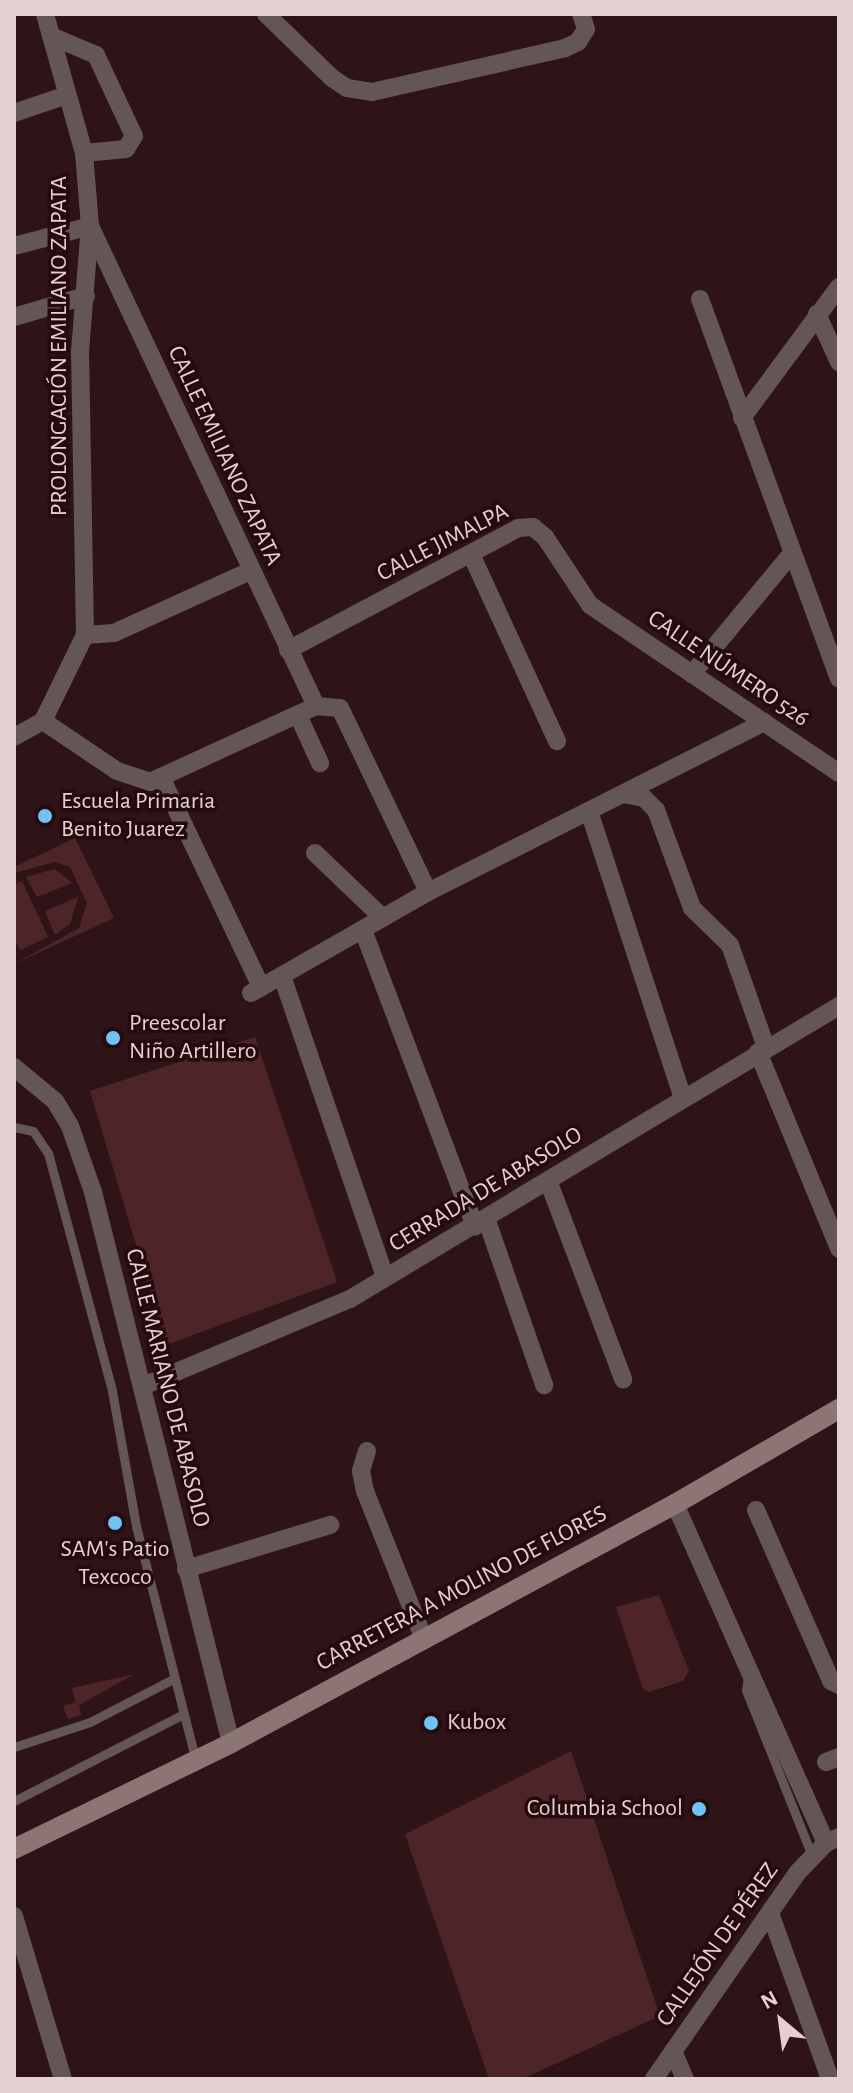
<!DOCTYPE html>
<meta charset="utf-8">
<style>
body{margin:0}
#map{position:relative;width:853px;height:2093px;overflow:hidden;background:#2f1417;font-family:"Alegreya Sans",sans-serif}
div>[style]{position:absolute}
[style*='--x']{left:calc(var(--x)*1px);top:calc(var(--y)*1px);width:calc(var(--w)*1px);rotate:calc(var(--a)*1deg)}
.green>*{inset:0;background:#4d2529}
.lane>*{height:9px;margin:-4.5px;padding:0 4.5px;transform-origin:4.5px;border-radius:4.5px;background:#655656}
.street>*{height:18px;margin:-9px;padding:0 9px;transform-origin:9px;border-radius:9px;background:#655656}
.secondary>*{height:20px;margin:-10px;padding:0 10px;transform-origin:10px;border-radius:10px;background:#8d7576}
.dots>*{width:22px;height:22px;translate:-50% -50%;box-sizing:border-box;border:4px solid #250b0e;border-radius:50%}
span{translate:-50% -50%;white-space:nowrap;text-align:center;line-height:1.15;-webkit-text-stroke:7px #250b0e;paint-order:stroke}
.street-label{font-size:24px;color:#e4d0d1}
.poi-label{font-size:24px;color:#e4d0d1}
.left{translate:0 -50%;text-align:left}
.right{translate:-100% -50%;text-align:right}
.frame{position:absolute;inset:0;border:16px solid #e4d0d1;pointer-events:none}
.north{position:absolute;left:741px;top:1981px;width:80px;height:80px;-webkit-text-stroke:6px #250b0e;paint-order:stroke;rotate:331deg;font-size:22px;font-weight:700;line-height:32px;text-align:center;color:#e4d0d1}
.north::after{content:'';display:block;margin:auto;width:28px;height:36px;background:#e4d0d1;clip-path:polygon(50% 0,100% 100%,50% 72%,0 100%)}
</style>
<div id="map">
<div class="green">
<i style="clip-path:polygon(75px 838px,114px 918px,14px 964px,79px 928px,87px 903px,70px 867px,55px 862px,14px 873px,14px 867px)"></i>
<i style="clip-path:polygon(55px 869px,72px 883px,37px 897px,26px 877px)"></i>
<i style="clip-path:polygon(22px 881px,48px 937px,20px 950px,14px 938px,14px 885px)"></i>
<i style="clip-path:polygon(78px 897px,70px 924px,55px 935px,45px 911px)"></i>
<i style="clip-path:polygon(255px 1037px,337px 1282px,166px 1345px,90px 1091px)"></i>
<i style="clip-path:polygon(659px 1595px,689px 1671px,683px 1681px,649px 1692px,643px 1689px,616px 1607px)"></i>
<i style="clip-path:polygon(135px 1674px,79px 1705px,81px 1715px,68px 1719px,63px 1706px,75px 1702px,72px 1688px)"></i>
<i style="clip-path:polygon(571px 1751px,660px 2016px,522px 2079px,489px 2079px,405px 1834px)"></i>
</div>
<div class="lane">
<i style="--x:14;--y:1127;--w:19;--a:12"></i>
<i style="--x:33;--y:1131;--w:27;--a:56"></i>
<i style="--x:48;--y:1153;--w:246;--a:74.9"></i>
<i style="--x:112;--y:1391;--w:137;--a:79.9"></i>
<i style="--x:136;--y:1526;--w:243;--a:75.7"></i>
<i style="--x:748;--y:1677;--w:13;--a:99"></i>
<i style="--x:746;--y:1690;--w:179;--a:68.3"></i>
<i style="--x:14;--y:1747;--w:80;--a:-18.2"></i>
<i style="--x:90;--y:1722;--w:93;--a:-27.4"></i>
<i style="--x:14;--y:1801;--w:190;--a:-27.2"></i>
</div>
<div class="street">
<i style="--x:266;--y:14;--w:92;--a:44.1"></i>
<i style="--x:332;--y:78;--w:18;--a:34"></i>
<i style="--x:347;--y:88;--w:25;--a:9"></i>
<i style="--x:372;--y:92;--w:198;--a:-12.8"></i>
<i style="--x:565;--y:48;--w:14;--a:-25"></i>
<i style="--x:578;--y:42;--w:15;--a:-58"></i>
<i style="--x:586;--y:29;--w:16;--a:-108"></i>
<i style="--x:51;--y:36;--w:49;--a:22.9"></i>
<i style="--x:96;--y:55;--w:89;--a:64.9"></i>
<i style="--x:134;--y:136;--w:15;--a:122"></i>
<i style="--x:126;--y:149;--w:42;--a:174.6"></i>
<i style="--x:14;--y:113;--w:56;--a:-18.8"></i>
<i style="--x:14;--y:246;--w:79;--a:-14.7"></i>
<i style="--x:90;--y:226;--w:531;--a:64.79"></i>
<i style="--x:700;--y:299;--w:404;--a:69.9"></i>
<i style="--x:817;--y:314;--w:53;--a:65.4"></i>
<i style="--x:14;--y:317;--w:75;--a:-16.3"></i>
<i style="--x:742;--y:418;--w:163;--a:-53.5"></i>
<i style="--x:471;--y:554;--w:206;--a:65.3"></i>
<i style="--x:85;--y:635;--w:29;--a:-4"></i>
<i style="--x:114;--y:633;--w:149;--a:-24.5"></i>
<i style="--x:288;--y:650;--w:260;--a:-27.9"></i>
<i style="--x:518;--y:528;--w:15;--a:-4"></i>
<i style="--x:533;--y:527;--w:16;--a:40"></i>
<i style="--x:545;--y:537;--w:82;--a:56.5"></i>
<i style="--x:590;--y:605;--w:300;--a:34"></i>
<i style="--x:692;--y:674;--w:157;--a:-50.4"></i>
<i style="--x:298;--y:715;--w:53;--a:65.4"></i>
<i style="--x:43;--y:721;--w:96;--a:-64"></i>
<i style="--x:85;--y:635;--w:283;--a:-91"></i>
<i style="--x:80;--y:352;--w:126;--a:-85.5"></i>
<i style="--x:90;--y:226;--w:73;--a:-94.7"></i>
<i style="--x:84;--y:153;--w:144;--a:-105.7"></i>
<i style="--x:43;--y:721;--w:89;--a:34"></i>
<i style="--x:117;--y:771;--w:35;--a:18"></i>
<i style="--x:150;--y:782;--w:183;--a:-24.6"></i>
<i style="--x:316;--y:706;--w:24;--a:5"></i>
<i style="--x:340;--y:708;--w:204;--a:64.4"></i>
<i style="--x:14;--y:737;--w:33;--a:-29"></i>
<i style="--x:161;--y:777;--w:233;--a:64.5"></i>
<i style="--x:623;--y:794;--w:21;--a:11"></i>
<i style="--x:644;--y:798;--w:17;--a:45"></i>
<i style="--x:656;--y:810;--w:104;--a:69.8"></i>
<i style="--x:692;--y:908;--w:53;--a:44.2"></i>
<i style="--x:730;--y:945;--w:108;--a:70.6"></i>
<i style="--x:589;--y:811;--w:302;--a:71.9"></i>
<i style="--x:315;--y:853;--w:94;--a:43.7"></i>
<i style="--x:363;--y:930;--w:317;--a:69.3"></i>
<i style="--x:282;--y:976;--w:318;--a:71.1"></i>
<i style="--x:251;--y:993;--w:204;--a:-29.7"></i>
<i style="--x:428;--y:892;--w:377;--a:-26.8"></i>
<i style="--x:758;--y:1052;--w:213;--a:67.6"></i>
<i style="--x:14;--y:1067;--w:53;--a:39.7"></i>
<i style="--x:55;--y:1101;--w:29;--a:59"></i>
<i style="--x:70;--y:1126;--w:70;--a:70.8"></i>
<i style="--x:93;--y:1192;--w:568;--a:75.94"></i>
<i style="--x:549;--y:1183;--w:210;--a:69.3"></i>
<i style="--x:487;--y:1221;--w:174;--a:70.8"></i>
<i style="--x:143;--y:1386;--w:225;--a:-22.8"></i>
<i style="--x:350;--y:1299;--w:570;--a:-30.93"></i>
<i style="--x:367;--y:1451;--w:21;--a:107"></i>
<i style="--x:361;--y:1471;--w:20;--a:79"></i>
<i style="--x:365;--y:1491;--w:159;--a:68.3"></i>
<i style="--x:675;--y:1504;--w:371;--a:66"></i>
<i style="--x:756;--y:1510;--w:187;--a:66.3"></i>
<i style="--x:831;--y:1681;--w:9;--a:27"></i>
<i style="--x:186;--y:1569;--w:151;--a:-17"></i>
<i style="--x:826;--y:1762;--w:14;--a:-21"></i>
<i style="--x:770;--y:1913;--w:177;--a:70.1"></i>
<i style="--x:14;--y:1916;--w:170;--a:73.3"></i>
<i style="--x:673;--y:2051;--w:30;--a:67"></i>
<i style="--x:654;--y:2079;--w:252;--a:-55.2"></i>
<i style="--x:798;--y:1872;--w:40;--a:-46"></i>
<i style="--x:826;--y:1843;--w:14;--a:-25"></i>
</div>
<div class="secondary">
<i style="--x:14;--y:1849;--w:242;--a:-26"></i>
<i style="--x:231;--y:1743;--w:504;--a:-28.29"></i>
<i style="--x:675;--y:1504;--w:190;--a:-30.1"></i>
</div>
<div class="dots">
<i style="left:45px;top:816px;background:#6fc2f4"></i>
<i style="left:113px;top:1038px;background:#6fc2f4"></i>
<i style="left:115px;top:1523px;background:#6fc2f4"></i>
<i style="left:431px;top:1723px;background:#6fc2f4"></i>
<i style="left:699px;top:1809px;background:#6fc2f4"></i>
</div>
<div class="street-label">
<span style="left:60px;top:346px;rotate:-90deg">PROLONGACIÓN EMILIANO ZAPATA</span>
<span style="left:224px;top:456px;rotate:65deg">CALLE EMILIANO ZAPATA</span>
<span style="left:443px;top:543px;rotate:-27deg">CALLE JIMALPA</span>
<span style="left:728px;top:669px;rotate:34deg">CALLE NÚMERO 526</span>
<span style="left:486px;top:1190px;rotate:-31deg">CERRADA DE ABASOLO</span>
<span style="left:167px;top:1388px;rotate:76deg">CALLE MARIANO DE ABASOLO</span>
<span style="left:462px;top:1589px;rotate:-28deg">CARRETERA A MOLINO DE FLORES</span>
<span style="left:718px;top:1945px;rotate:-55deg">CALLEJÓN DE PÉREZ</span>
</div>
<div class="poi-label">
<span class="left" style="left:61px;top:816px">Escuela Primaria<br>Benito Juarez</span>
<span class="left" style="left:129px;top:1038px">Preescolar<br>Niño Artillero</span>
<span style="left:115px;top:1564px">SAM's Patio<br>Texcoco</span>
<span class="left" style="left:447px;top:1723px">Kubox</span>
<span class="right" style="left:683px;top:1809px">Columbia School</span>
</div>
<div class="frame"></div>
<div class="north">N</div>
</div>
